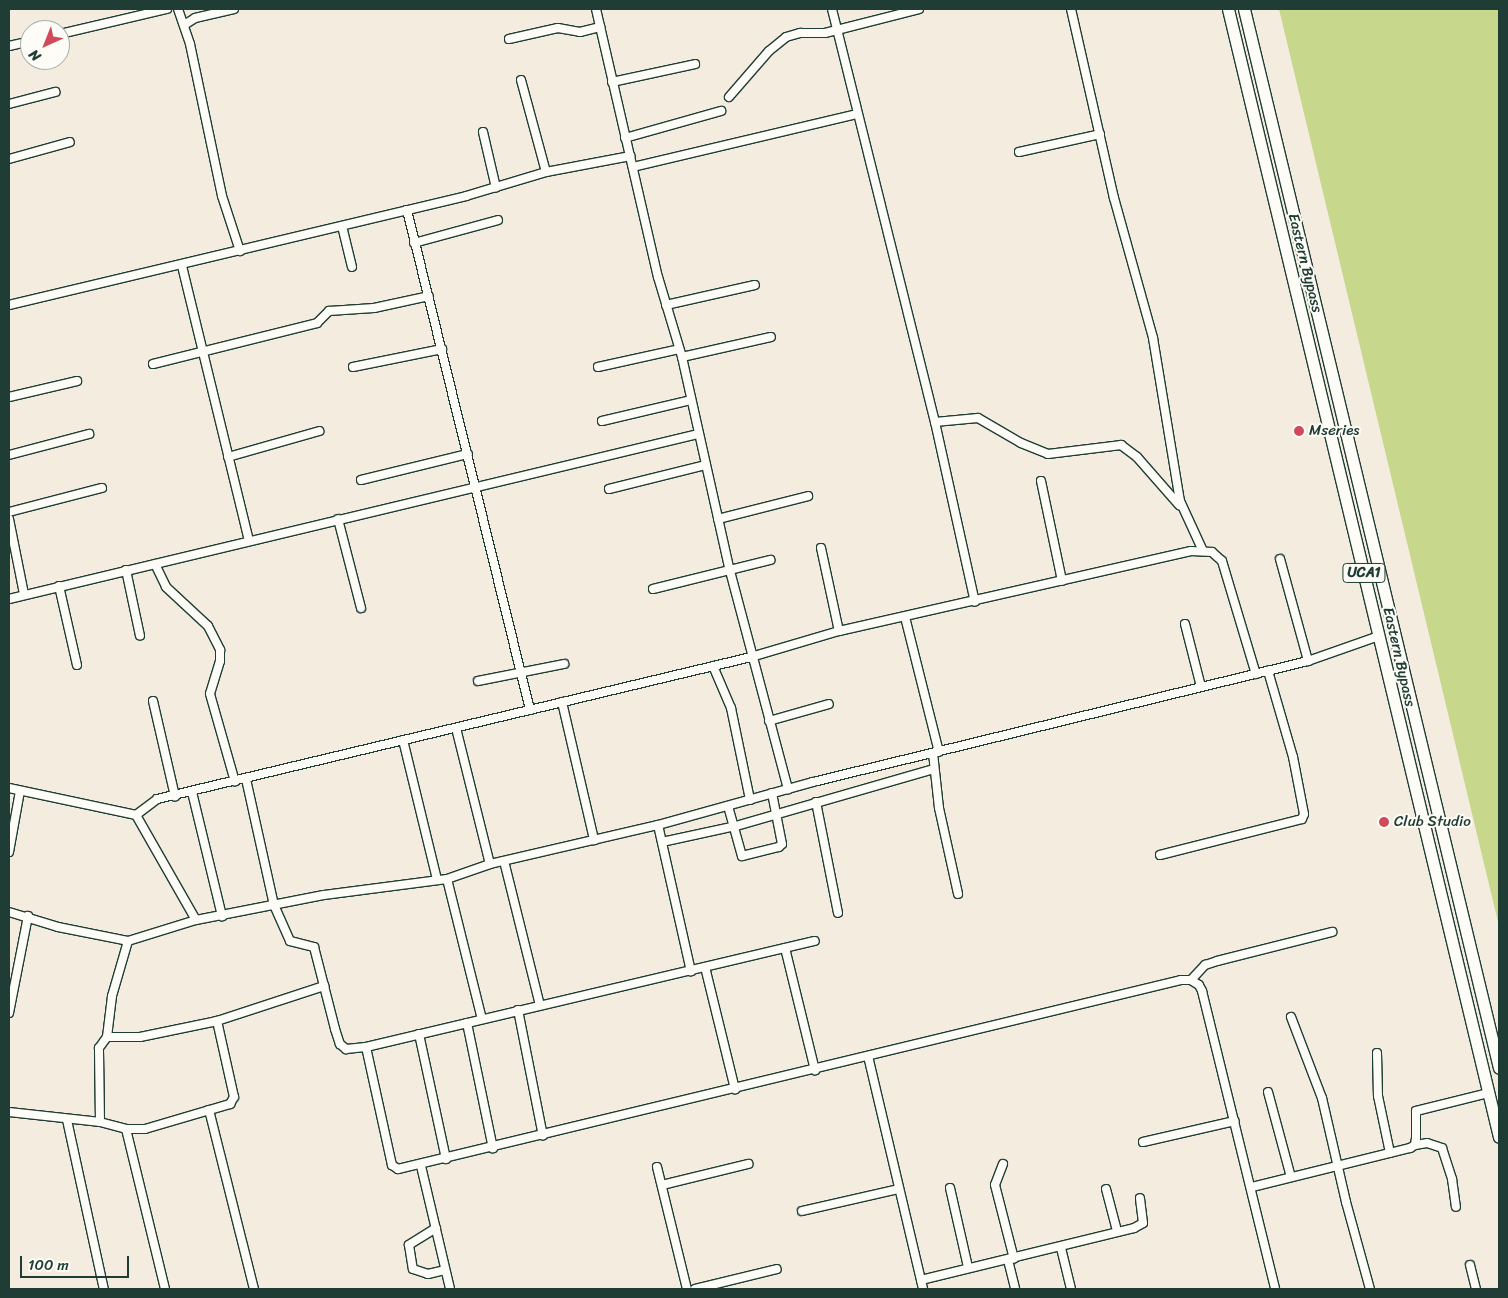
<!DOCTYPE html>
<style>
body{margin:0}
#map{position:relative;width:1508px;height:1298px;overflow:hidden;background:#f3ecdf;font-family:Sriracha,sans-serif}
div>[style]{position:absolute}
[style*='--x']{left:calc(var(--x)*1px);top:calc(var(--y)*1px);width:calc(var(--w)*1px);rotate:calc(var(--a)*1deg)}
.green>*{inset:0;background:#c7d78b}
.roads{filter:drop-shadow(1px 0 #1f3d34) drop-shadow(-1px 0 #1f3d34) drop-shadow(0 1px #1f3d34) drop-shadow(0 -1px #1f3d34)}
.street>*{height:8px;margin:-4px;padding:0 4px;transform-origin:4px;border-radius:4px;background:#fdfcf7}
.primary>*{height:11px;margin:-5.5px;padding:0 5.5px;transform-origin:5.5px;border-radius:5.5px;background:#fdfcf7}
.dots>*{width:14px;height:14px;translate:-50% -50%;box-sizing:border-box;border:2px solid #fdfcf7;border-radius:50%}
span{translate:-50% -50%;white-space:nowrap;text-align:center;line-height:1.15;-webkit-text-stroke:4px #fdfcf7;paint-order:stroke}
.shield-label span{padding:1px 4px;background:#fdfcf7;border:1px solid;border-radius:4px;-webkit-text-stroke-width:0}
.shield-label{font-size:14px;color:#1f3d34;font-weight:700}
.street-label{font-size:15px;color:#1f3d34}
.poi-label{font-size:15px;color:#1f3d34}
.left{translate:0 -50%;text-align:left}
.frame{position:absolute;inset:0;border:10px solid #1f3d34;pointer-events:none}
.north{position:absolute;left:20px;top:20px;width:50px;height:50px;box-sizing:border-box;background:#fdfcf7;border:1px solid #a4b0a9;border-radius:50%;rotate:224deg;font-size:14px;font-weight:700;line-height:20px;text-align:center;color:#1f3d34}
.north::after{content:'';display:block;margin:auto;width:18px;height:22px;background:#d1495b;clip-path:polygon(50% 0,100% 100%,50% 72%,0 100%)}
.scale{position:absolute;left:20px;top:1256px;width:109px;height:22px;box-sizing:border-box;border:2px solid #1f3d34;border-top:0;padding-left:6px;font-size:15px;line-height:18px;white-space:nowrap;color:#1f3d34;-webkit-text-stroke:4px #fdfcf7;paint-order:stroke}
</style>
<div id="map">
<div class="green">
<i style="clip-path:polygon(1279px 9px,1499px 9px,1499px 926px)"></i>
</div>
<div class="roads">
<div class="street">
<i style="--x:178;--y:9;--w:37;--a:71"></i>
<i style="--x:190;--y:44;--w:155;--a:78.1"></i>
<i style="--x:222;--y:196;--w:58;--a:71.9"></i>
<i style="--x:596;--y:9;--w:275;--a:77"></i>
<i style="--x:658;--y:277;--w:84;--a:73.3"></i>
<i style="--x:682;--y:357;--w:219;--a:77.4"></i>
<i style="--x:730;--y:571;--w:226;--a:75.1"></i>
<i style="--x:832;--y:9;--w:426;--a:76"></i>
<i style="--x:935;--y:422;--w:184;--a:77.5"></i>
<i style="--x:1071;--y:9;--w:194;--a:77.2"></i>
<i style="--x:1114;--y:198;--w:145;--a:74.4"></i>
<i style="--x:1153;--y:338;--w:165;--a:80.6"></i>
<i style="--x:1180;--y:501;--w:55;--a:65.3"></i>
<i style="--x:184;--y:25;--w:13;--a:-32"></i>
<i style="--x:195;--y:18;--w:40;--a:-13"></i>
<i style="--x:60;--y:34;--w:110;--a:-13.2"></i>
<i style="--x:509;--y:39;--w:50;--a:-12.7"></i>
<i style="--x:558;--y:28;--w:22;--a:10"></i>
<i style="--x:580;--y:32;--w:21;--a:-14"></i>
<i style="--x:9;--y:46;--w:22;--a:-13"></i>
<i style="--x:521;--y:80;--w:95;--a:74.8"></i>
<i style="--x:612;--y:82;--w:85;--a:-12.2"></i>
<i style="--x:729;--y:97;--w:61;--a:-49"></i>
<i style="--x:769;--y:51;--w:22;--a:-39"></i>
<i style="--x:786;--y:37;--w:15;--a:-16"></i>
<i style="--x:800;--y:33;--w:25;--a:0"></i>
<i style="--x:825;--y:33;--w:97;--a:-14.3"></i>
<i style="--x:9;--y:104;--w:48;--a:-14.6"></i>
<i style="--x:483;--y:132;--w:57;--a:76.9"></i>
<i style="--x:625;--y:138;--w:100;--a:-15.7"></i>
<i style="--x:1019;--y:152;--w:83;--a:-12.5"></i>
<i style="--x:9;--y:159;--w:63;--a:-15.6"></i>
<i style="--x:633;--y:167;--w:230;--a:-13.3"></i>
<i style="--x:407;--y:210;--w:515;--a:76.18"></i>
<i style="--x:342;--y:226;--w:42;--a:76.3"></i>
<i style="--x:414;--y:243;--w:87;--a:-15.3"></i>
<i style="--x:182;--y:266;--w:283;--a:76.3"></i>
<i style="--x:9;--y:305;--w:470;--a:-13.4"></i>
<i style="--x:466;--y:196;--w:84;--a:-16.7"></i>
<i style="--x:546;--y:172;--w:86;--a:-10.7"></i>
<i style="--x:666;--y:305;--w:91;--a:-12.7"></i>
<i style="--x:682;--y:357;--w:91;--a:-12.7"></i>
<i style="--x:153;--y:364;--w:169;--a:-14"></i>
<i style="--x:317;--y:323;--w:17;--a:-45"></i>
<i style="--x:329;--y:311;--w:45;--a:-3.8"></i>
<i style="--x:374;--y:308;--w:56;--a:-12.3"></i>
<i style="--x:353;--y:367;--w:91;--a:-11.4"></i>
<i style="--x:598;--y:367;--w:83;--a:-12.5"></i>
<i style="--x:9;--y:397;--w:70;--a:-13.2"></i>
<i style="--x:602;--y:421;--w:91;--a:-13.3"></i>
<i style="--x:935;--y:422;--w:43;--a:-5.3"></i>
<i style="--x:978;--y:418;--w:50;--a:30.2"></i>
<i style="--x:1021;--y:443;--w:29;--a:22"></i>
<i style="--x:1048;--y:454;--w:74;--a:-7"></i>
<i style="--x:1121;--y:445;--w:20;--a:37"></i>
<i style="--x:1137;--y:457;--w:64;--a:48.8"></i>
<i style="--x:9;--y:455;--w:83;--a:-14.7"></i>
<i style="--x:228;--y:457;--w:95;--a:-15.9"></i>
<i style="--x:361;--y:480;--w:110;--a:-13.7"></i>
<i style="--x:1041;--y:481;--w:102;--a:78.1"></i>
<i style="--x:609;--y:489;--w:99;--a:-14"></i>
<i style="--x:9;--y:512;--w:96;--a:-14.5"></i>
<i style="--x:9;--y:519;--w:76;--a:78.7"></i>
<i style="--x:338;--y:519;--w:92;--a:75.5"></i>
<i style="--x:718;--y:519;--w:93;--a:-14.3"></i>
<i style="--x:821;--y:548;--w:85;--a:77.8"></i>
<i style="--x:1280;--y:559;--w:106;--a:74.6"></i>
<i style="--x:155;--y:564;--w:25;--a:64"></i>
<i style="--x:166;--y:587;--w:57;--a:42.9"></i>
<i style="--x:208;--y:626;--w:27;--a:63"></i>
<i style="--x:220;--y:650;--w:11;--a:90"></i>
<i style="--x:220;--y:661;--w:34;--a:107"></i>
<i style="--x:210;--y:694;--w:91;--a:74.1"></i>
<i style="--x:126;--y:570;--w:67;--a:78"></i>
<i style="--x:59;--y:586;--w:81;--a:77.2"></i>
<i style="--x:653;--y:589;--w:121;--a:-13.9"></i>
<i style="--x:9;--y:599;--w:708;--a:-13.47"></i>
<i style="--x:905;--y:617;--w:139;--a:75.9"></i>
<i style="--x:1185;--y:624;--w:65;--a:75.7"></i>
<i style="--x:713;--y:666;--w:46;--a:66.8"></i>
<i style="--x:731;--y:708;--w:94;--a:78.3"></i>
<i style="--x:478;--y:681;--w:88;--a:-11.2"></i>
<i style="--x:153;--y:701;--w:98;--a:77"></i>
<i style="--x:562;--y:702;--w:142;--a:76.9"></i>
<i style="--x:769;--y:721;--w:62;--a:-15.8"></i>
<i style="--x:456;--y:728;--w:140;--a:76"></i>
<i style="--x:403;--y:740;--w:144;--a:76.3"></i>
<i style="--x:933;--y:753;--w:55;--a:83.8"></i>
<i style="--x:939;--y:808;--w:88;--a:77.5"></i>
<i style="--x:246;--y:779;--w:129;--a:77.5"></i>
<i style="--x:274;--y:905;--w:39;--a:66"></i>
<i style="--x:290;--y:941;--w:25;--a:14"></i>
<i style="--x:314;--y:947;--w:85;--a:75.6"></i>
<i style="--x:335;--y:1029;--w:16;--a:72"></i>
<i style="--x:340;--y:1044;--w:8;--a:40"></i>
<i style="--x:346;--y:1049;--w:20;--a:-6"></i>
<i style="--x:366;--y:1047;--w:461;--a:-13.3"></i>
<i style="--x:9;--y:788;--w:130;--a:12"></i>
<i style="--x:136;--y:815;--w:121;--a:60.3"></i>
<i style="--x:192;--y:792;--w:128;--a:76.4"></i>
<i style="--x:816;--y:802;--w:113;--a:78.8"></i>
<i style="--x:728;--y:806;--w:52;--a:74.4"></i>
<i style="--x:742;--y:856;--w:38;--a:-14"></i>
<i style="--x:779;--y:847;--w:4;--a:-45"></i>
<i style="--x:782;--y:844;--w:52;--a:-101.1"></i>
<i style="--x:136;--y:815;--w:26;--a:-37"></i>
<i style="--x:157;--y:799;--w:611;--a:-13.44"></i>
<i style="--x:751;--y:657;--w:92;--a:-16.5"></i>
<i style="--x:839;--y:631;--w:361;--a:-12.8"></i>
<i style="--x:1191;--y:551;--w:21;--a:3"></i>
<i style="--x:1212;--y:552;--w:13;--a:42"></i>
<i style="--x:1222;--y:561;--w:118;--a:73.3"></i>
<i style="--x:658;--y:825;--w:150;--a:77.3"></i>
<i style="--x:662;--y:842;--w:76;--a:-12.2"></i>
<i style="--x:736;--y:826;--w:205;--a:-16.1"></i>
<i style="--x:9;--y:852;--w:62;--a:-79.8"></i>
<i style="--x:1160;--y:855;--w:146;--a:-14.2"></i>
<i style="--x:1302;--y:819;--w:5;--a:-68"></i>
<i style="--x:1304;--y:814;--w:58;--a:-100.9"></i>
<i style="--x:1293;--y:757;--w:90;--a:-106.2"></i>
<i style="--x:504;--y:861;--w:148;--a:76"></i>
<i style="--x:447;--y:879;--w:144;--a:76"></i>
<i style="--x:9;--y:912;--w:51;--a:17"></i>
<i style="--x:58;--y:927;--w:71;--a:11.3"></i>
<i style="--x:128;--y:941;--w:71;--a:-17.2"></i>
<i style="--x:196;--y:920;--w:130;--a:-11.1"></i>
<i style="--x:324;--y:895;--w:124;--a:-7.4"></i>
<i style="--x:447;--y:879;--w:46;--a:-19.2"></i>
<i style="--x:490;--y:864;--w:172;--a:-13.1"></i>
<i style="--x:658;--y:825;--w:161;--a:-15.5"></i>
<i style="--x:813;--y:782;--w:510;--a:-13.74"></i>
<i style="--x:1308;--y:661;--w:75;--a:-19.4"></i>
<i style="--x:785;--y:948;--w:126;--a:76.2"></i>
<i style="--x:705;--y:967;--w:126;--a:76.2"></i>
<i style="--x:1191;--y:980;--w:21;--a:-47"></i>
<i style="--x:1205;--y:965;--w:13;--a:-18"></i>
<i style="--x:1217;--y:961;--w:119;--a:-14.2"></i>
<i style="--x:518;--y:1010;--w:128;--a:78.8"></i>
<i style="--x:9;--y:1013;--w:99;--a:-78.9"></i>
<i style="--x:1291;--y:1017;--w:87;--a:69.1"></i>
<i style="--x:1322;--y:1098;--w:107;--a:77"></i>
<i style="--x:1346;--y:1202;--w:90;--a:74.6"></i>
<i style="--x:467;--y:1023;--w:128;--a:78.3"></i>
<i style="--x:419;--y:1034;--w:128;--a:77.8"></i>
<i style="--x:107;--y:1037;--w:33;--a:0"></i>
<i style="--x:140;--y:1037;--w:79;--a:-11.7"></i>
<i style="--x:217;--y:1021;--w:113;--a:-18.1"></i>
<i style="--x:366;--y:1047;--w:121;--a:77.6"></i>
<i style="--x:392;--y:1165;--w:7;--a:34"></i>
<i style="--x:398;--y:1169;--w:805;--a:-13.57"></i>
<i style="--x:1181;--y:980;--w:10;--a:0"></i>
<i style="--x:1191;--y:980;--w:9;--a:32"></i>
<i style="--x:1199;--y:985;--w:7;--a:63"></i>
<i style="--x:1202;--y:991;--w:307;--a:76.2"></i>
<i style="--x:1377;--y:1053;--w:43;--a:88.7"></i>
<i style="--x:1378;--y:1096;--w:58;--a:78.1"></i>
<i style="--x:868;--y:1056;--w:239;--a:76.7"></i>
<i style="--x:1268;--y:1092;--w:88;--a:74.9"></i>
<i style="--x:209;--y:1110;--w:185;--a:75.9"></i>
<i style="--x:9;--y:1112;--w:92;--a:6.3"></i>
<i style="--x:100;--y:1122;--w:27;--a:15"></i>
<i style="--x:126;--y:1129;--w:19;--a:0"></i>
<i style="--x:145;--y:1129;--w:89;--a:-16.4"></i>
<i style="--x:230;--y:1104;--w:8;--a:-60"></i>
<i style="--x:234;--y:1097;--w:78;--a:-102.6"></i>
<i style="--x:67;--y:1120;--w:173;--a:77.7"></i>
<i style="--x:100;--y:1122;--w:74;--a:-90.8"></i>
<i style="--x:99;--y:1048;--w:14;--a:-54"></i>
<i style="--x:107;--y:1037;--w:41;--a:-83"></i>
<i style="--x:112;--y:996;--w:57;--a:-73.8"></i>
<i style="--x:126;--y:1129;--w:165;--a:76.3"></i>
<i style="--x:1143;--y:1142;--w:94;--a:-12.9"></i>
<i style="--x:1415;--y:1145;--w:12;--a:-9"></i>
<i style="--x:1427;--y:1143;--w:16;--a:18"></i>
<i style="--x:1442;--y:1148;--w:33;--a:72"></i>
<i style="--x:1452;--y:1179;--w:28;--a:82"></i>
<i style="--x:1003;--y:1164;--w:22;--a:111"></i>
<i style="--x:995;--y:1185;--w:76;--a:75.6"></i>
<i style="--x:421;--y:1166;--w:126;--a:76.7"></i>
<i style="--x:657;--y:1167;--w:126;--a:76.2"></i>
<i style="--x:662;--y:1185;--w:89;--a:-13.7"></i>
<i style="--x:1252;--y:1187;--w:163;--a:-13.9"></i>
<i style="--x:1410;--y:1148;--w:6;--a:-31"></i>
<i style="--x:1415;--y:1145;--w:7;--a:-82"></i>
<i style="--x:1416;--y:1138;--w:27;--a:-90"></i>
<i style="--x:1416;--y:1111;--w:74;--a:-14"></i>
<i style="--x:950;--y:1188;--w:81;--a:77.2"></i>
<i style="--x:1106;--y:1189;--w:43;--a:75.3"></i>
<i style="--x:802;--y:1211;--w:99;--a:-12.8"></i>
<i style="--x:436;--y:1228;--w:32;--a:148"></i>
<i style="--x:409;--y:1245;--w:24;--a:81"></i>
<i style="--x:413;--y:1269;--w:16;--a:18"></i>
<i style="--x:428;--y:1274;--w:17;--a:-13"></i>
<i style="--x:1061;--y:1248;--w:42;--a:76.3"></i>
<i style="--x:1008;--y:1260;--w:30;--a:76"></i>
<i style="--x:1470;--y:1265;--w:25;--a:76"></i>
<i style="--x:921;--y:1280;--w:219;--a:-13.7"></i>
<i style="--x:1134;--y:1228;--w:10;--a:-29"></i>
<i style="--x:1143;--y:1223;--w:25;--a:-97"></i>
<i style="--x:695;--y:1289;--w:84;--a:-13.7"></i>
</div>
<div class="primary">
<i style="--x:1228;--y:9;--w:1160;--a:76.49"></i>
<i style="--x:1244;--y:9;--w:1089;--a:76.46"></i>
</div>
</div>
<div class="dots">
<i style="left:1299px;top:431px;background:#d1495b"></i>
<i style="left:1384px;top:822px;background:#d1495b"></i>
</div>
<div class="shield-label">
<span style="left:1364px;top:573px">UCA1</span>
</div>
<div class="street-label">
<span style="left:1305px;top:263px;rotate:76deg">Eastern Bypass</span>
<span style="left:1399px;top:657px;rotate:77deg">Eastern Bypass</span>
</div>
<div class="poi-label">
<span class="left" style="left:1309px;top:431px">Mseries</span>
<span class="left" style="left:1394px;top:822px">Club Studio</span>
</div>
<div class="frame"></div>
<div class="north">N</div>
<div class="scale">100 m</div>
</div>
